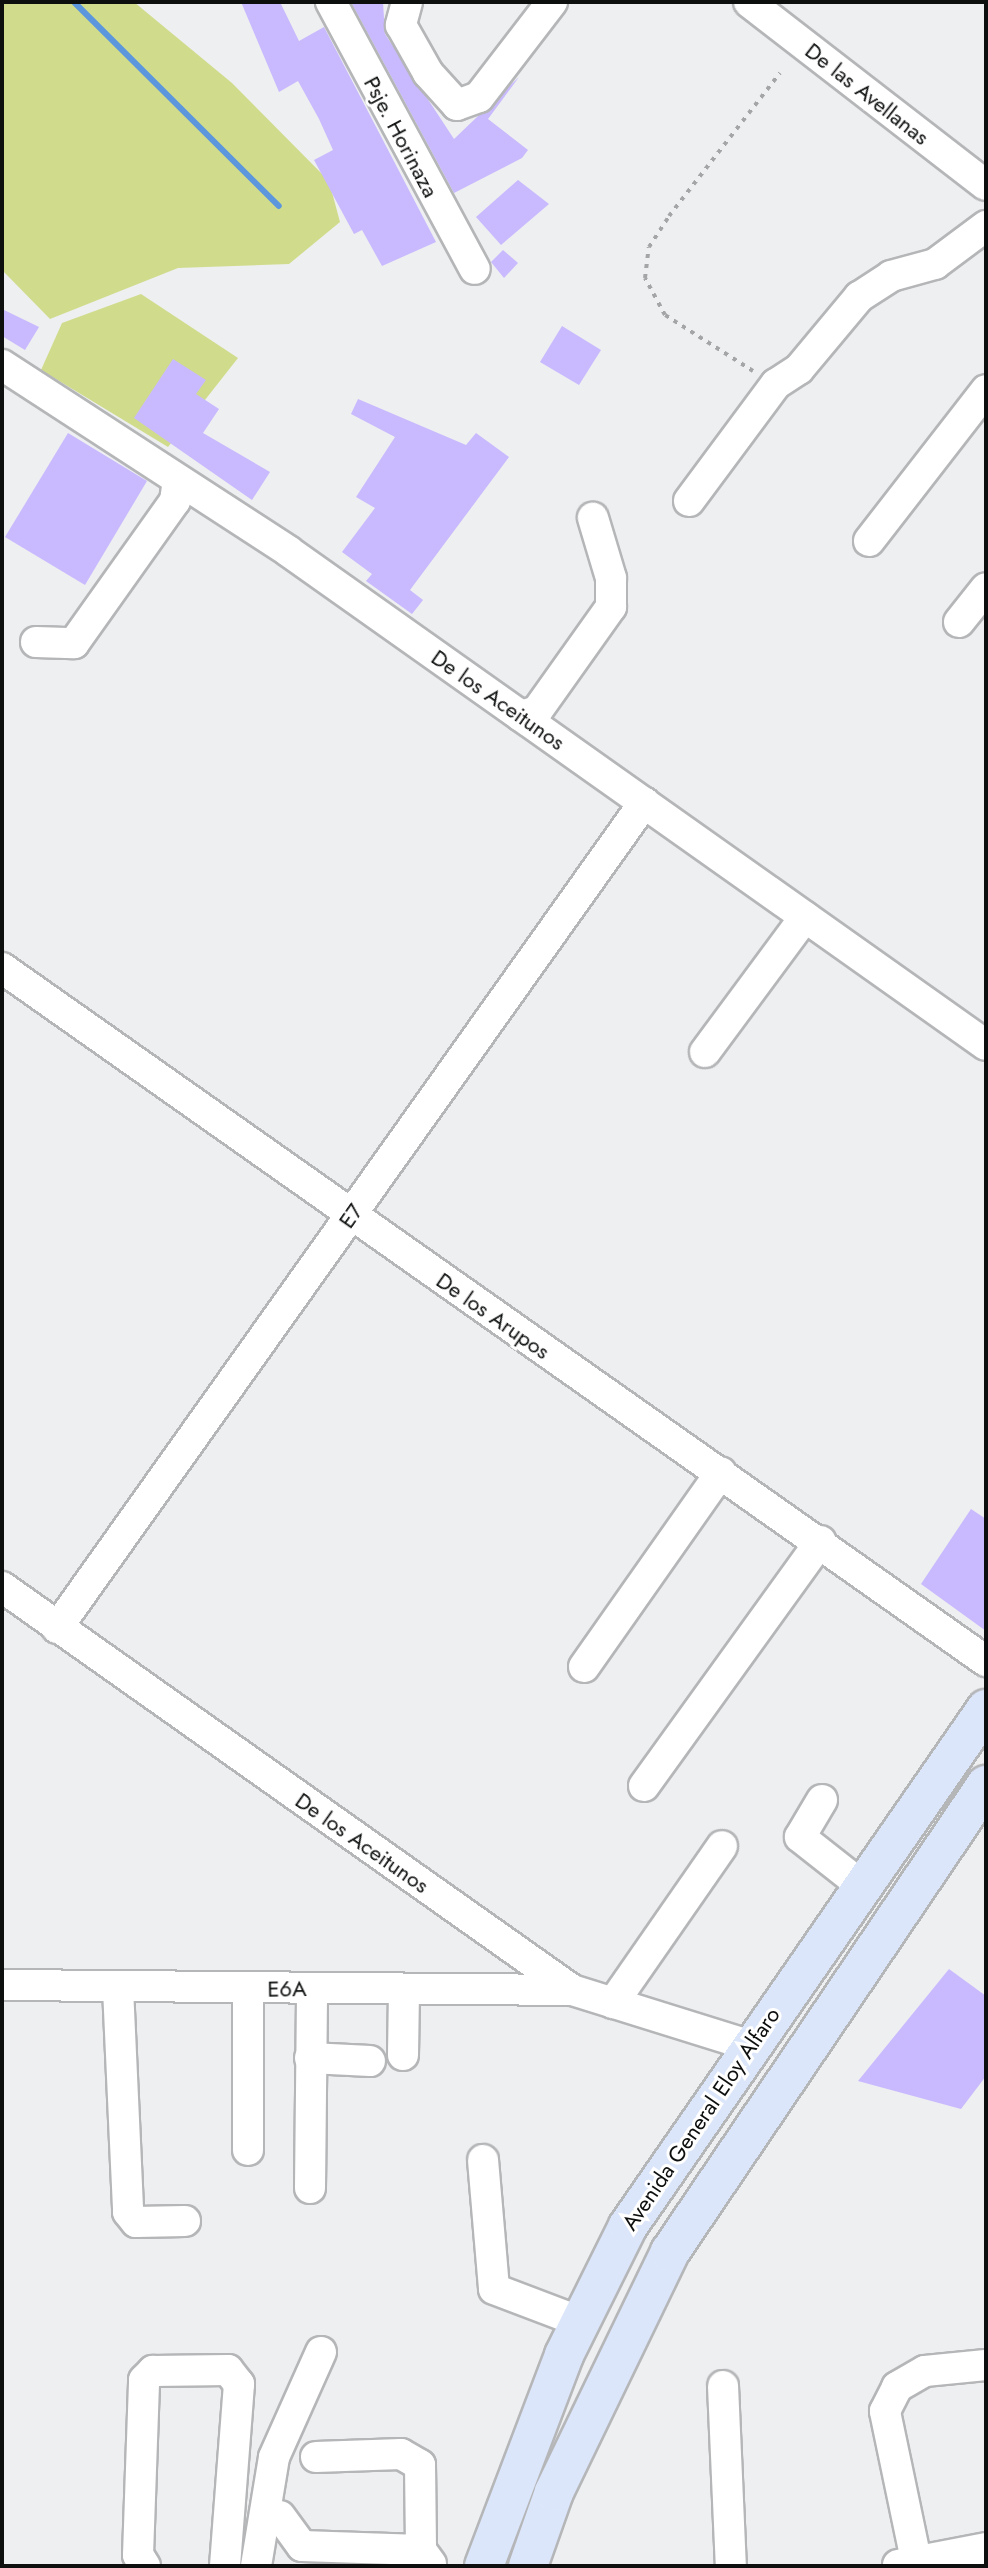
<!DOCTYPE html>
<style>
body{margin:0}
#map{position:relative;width:988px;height:2568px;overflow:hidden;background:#eeeff1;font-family:Jost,sans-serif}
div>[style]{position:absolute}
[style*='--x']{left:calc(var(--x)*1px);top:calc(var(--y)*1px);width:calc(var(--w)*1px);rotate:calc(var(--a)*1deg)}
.green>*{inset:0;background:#d0dc8c}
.stream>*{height:6px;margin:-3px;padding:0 3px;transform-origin:3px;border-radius:3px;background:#5c97dd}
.building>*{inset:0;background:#c9b9fe}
.path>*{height:4px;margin-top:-2px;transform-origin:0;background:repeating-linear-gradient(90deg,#a4a5a6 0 4px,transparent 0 10px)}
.roads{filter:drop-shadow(2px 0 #b5b6b8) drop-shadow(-2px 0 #b5b6b8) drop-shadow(0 2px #b5b6b8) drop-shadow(0 -2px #b5b6b8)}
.minor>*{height:30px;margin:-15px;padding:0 15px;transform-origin:15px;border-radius:15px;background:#fff}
.major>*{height:38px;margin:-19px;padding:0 19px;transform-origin:19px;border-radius:19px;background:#dce6fb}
span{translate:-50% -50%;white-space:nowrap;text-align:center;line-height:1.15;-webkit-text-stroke:6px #fff;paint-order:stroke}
.street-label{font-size:22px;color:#0d0e0e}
.frame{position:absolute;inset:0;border:4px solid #0d0e0e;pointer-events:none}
</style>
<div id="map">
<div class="green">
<i style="clip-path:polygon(2px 2px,134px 2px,232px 83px,329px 181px,340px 222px,289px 264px,178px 268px,50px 319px,2px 270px)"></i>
<i style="clip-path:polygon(141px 294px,238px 358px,168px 447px,41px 370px,62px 323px)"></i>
</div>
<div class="stream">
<i style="--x:74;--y:2;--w:289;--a:44.9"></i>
</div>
<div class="building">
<i style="clip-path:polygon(241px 2px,280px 2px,299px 41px,324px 27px,436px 242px,382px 266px,362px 230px,354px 234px,314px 160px,333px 150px,319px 119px,298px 81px,279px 92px)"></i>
<i style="clip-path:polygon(351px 2px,383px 2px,385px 34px,454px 139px,519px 77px,488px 119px,528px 150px,522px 158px,454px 193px)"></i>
<i style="clip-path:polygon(518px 180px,549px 204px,501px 245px,476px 217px)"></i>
<i style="clip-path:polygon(503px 250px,518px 263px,504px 278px,491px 262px)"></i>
<i style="clip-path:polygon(2px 309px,39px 327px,25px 350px,2px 336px)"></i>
<i style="clip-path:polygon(562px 326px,601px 350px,579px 385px,540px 362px)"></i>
<i style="clip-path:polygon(173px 359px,206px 380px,196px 394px,219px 409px,203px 433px,270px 472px,252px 500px,134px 418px)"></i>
<i style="clip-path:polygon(358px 399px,466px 445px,476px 433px,509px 457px,410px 590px,423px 600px,412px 614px,366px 581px,372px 574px,342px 552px,375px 508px,356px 497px,395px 437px,351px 414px)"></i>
<i style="clip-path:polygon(68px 433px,147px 481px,85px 585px,5px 537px)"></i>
<i style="clip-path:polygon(971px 1509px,986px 1519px,986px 1631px,921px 1584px)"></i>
<i style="clip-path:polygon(949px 1969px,986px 1996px,986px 2076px,961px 2109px,858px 2081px)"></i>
</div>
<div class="path">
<i style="--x:753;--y:371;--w:104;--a:-147.5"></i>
<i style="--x:665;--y:315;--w:42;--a:-118.4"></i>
<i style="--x:645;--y:278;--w:31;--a:-83"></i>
<i style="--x:649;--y:247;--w:37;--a:-57"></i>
<i style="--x:669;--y:216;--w:181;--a:-52.2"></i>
</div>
<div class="roads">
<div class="minor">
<i style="--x:331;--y:2;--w:303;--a:61.7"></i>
<i style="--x:407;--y:2;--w:24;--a:105"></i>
<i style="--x:401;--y:25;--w:55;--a:60.6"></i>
<i style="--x:428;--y:73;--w:43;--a:47.8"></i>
<i style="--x:457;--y:105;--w:23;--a:-20"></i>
<i style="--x:479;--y:97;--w:120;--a:-52.5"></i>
<i style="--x:749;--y:2;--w:299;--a:37.7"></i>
<i style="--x:2;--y:365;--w:341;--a:33"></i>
<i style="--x:288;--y:551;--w:855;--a:35.29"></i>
<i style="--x:689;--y:501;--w:146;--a:-53.4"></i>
<i style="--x:776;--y:384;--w:27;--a:-33"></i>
<i style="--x:799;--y:369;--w:94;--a:-50.2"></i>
<i style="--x:859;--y:297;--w:38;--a:-33"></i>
<i style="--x:891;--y:276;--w:46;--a:-15.3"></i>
<i style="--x:935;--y:264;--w:64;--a:-36.7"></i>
<i style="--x:869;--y:541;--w:191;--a:-52.2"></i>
<i style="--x:959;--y:622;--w:43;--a:-51.5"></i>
<i style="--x:36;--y:642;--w:38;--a:2"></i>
<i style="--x:74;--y:643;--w:174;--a:-54.6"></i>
<i style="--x:175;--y:501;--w:21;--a:-82"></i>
<i style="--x:521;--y:716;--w:17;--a:-17"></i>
<i style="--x:537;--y:711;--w:128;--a:-54.6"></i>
<i style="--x:611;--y:607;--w:29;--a:-90"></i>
<i style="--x:611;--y:578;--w:63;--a:-106.7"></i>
<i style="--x:2;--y:968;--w:1204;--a:35.16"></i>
<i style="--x:705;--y:1052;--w:168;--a:-53.5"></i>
<i style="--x:2;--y:1587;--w:698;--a:35.26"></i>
<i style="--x:572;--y:1990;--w:185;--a:17.3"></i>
<i style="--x:57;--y:1628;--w:1013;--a:-54.57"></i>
<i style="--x:584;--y:1667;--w:238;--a:-54.9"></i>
<i style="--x:644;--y:1786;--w:302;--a:-54.2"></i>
<i style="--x:822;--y:1800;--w:43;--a:120.7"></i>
<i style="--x:800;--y:1837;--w:78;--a:38.2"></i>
<i style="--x:2;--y:1985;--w:570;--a:0.5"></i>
<i style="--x:118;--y:1988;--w:224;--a:87.4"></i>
<i style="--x:128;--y:2212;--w:13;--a:51"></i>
<i style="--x:136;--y:2222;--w:49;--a:-1.2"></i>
<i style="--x:613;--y:2003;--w:191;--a:-55.2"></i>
<i style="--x:403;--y:2055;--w:66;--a:-89.1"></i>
<i style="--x:310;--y:2058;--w:60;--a:2.9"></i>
<i style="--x:248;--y:2150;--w:160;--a:-90"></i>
<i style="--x:483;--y:2160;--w:129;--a:85.1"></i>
<i style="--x:494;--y:2289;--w:93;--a:20.8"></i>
<i style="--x:310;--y:2188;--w:199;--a:-89.4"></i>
<i style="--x:723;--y:2386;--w:180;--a:87.5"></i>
<i style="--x:316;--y:2457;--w:85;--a:-2"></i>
<i style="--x:401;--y:2454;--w:22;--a:30"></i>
<i style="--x:420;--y:2465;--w:85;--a:89.3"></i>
<i style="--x:280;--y:2516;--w:37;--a:54"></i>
<i style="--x:302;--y:2546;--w:119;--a:1.9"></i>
<i style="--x:421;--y:2550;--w:17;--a:54"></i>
<i style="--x:916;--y:2560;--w:152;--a:-101.8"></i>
<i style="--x:885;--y:2411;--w:27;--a:-63"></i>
<i style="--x:897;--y:2387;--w:32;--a:-30"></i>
<i style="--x:925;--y:2371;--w:61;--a:-5.6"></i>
<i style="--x:898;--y:2565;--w:90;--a:-10.9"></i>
<i style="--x:145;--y:2566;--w:13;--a:-122"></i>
<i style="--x:138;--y:2555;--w:175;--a:-88"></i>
<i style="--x:144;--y:2380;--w:13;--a:-45"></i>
<i style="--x:153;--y:2371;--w:75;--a:-0.8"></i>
<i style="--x:228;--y:2370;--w:18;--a:52"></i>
<i style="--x:239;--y:2384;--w:183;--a:94.4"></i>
<i style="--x:256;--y:2566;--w:110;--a:-80.6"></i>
<i style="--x:274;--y:2457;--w:115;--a:-65.9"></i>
</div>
<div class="major">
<i style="--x:484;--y:2566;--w:226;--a:-69.2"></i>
<i style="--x:564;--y:2355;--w:144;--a:-63.6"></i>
<i style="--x:628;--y:2226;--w:629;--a:-55.3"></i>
<i style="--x:528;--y:2566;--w:78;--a:-70.6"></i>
<i style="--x:554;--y:2492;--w:267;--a:-64.2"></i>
<i style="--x:670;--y:2252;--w:564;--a:-55.92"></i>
</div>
</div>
<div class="street-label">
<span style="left:867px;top:94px;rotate:38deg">De las Avellanas</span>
<span style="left:401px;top:137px;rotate:62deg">Psje. Horinaza</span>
<span style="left:498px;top:700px;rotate:35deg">De los Aceitunos</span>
<span style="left:351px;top:1216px;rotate:-55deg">E7</span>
<span style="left:493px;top:1316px;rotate:35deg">De los Arupos</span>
<span style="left:362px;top:1843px;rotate:35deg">De los Aceitunos</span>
<span style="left:287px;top:1989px;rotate:-1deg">E6A</span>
<span style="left:701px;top:2119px;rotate:-56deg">Avenida General Eloy Alfaro</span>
</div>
<div class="frame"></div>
</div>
